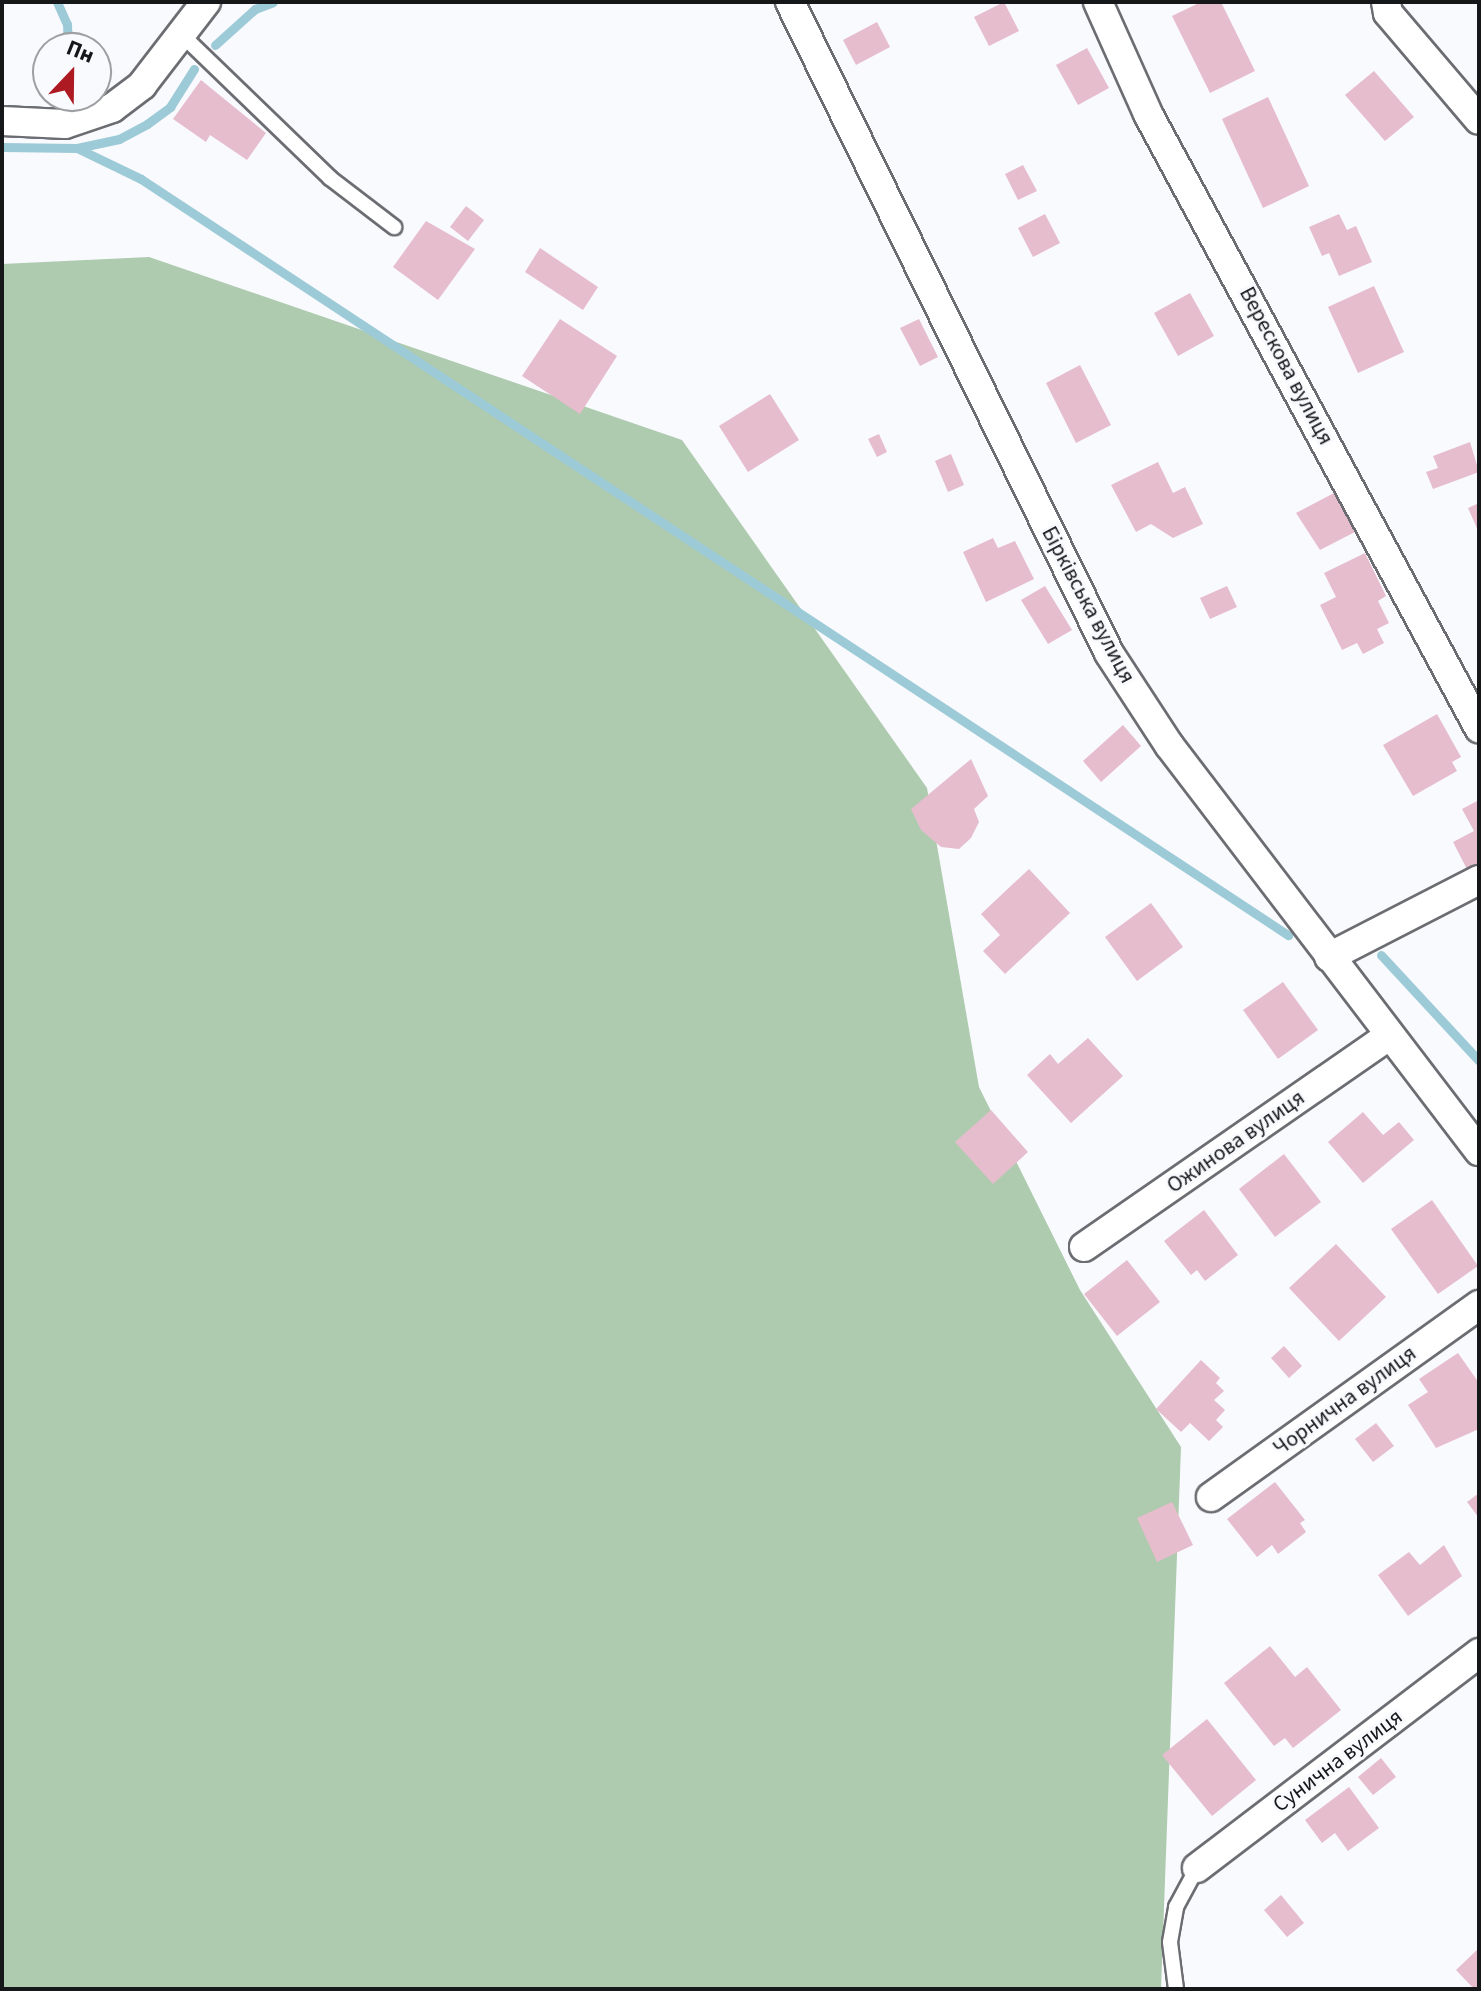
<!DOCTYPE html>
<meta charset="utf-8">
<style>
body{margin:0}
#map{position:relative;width:1481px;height:1991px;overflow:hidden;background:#f9fafe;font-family:"Source Sans 3",sans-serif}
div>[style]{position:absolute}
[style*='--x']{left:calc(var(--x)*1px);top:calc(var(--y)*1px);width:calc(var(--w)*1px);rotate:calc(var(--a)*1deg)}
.forest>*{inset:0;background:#aecbaf}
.stream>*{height:9px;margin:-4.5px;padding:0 4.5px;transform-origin:4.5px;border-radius:4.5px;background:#9dcad7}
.building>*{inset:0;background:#e6bdcc}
.roads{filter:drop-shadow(2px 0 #6c6d72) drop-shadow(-2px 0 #6c6d72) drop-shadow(0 2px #6c6d72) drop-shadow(0 -2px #6c6d72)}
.lane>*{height:14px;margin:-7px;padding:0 7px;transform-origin:7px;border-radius:7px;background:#fff}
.street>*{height:28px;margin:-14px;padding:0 14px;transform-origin:14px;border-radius:14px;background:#fff}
span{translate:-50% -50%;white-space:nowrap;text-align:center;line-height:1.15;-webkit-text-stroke:6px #f9fafe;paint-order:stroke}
.street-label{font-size:22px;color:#161719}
.frame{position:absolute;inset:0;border:4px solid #161719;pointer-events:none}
.north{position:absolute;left:32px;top:32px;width:80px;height:80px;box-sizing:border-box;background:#f9fafe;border:2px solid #9e9fa2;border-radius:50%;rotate:22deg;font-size:22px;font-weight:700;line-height:32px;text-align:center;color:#161719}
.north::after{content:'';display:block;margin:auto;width:28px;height:36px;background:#ad1a22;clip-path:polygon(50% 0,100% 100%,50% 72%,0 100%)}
</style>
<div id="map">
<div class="forest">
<i style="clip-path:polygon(149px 257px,682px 440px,927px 788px,979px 1087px,1080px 1290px,1181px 1447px,1161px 1989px,2px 1989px,2px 264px)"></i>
</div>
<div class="stream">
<i style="--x:57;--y:2;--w:24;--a:66"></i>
<i style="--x:67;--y:24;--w:24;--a:88"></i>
<i style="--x:215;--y:45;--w:54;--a:-42"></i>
<i style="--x:255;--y:9;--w:19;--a:-21"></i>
<i style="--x:2;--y:147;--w:75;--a:0.8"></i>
<i style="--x:77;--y:148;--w:71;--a:25.8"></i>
<i style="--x:141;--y:179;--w:1374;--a:33.39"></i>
<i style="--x:77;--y:148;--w:43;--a:-12.1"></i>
<i style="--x:119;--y:139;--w:32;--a:-28"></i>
<i style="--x:147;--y:124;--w:29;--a:-36"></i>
<i style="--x:170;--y:107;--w:45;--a:-57.7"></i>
<i style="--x:1381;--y:955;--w:144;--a:47.2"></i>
</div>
<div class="building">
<i style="clip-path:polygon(1004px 2px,1019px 31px,989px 46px,974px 17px)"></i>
<i style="clip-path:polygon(1201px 2px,1221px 2px,1255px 71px,1210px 93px,1172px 16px)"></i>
<i style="clip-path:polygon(877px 22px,890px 47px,856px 65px,843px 40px)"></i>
<i style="clip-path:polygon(1087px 48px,1109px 88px,1078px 105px,1056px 65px)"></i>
<i style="clip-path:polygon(1374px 71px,1414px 117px,1385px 141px,1345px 95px)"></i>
<i style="clip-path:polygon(201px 80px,266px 133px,247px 160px,210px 135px,206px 142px,173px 119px)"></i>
<i style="clip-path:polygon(1268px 97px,1309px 186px,1263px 208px,1222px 119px)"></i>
<i style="clip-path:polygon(1023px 165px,1037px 191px,1018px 200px,1005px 174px)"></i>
<i style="clip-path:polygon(466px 206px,484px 220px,468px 241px,450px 227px)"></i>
<i style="clip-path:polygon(1045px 214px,1060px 243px,1033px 257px,1018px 228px)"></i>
<i style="clip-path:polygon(1339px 214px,1347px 230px,1356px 226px,1372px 262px,1339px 276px,1329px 253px,1322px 256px,1309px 227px)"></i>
<i style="clip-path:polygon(426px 221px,475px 249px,438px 300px,393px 267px)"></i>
<i style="clip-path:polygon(540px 248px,598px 287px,583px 310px,525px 272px)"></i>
<i style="clip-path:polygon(1374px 286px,1404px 352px,1358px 373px,1328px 307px)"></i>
<i style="clip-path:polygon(1190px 293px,1214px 336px,1178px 356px,1154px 313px)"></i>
<i style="clip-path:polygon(560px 319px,617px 356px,580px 414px,522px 376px)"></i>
<i style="clip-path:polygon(919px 319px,938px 357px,920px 366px,900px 328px)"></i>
<i style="clip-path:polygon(1080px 365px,1111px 425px,1076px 443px,1046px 383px)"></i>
<i style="clip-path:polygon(770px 394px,799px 440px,748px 472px,719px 426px)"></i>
<i style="clip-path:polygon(879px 434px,887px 452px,877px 457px,868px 439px)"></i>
<i style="clip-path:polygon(1470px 442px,1479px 472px,1433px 489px,1426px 472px,1438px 468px,1433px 456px)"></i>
<i style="clip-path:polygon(951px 454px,964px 485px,948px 492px,935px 461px)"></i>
<i style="clip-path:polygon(1158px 462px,1173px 493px,1185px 487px,1203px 524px,1173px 538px,1151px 524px,1136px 532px,1111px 485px)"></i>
<i style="clip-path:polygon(1334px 493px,1355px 532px,1320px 550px,1296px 513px)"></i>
<i style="clip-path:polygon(1479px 503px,1479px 533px,1468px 508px)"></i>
<i style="clip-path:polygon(993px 538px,998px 548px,1015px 541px,1034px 579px,986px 602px,963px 552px)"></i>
<i style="clip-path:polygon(1365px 553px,1386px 596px,1378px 601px,1389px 623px,1377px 629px,1384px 643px,1363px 654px,1357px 643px,1342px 650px,1320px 605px,1336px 597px,1324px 573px)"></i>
<i style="clip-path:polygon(1045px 586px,1072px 630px,1048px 644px,1021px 600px)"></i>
<i style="clip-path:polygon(1227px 586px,1237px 607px,1210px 619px,1200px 598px)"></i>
<i style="clip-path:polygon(1437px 714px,1461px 757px,1452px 762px,1457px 771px,1413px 796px,1383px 745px)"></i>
<i style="clip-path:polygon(1123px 725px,1141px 746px,1101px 782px,1083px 761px)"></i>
<i style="clip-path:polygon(971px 759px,988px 796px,974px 809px,979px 822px,971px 838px,959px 849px,941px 847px,921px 830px,911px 809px)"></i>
<i style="clip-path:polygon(1479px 800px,1479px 868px,1469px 873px,1453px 842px,1474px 831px,1462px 809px)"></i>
<i style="clip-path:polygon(1029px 869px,1070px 913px,1005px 974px,983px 951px,1000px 935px,981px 914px)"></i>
<i style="clip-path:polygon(1151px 903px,1183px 947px,1137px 981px,1105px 937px)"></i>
<i style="clip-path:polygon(1283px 982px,1318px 1030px,1278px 1059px,1243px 1010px)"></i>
<i style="clip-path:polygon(1088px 1038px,1123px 1076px,1071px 1123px,1027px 1075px,1050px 1054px,1058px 1064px)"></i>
<i style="clip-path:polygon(991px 1110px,1028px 1152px,993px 1184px,955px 1142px)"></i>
<i style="clip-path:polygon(1363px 1112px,1383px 1135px,1399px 1122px,1414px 1140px,1363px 1183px,1328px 1142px)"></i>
<i style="clip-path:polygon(1284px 1154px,1321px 1202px,1275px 1237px,1239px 1189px)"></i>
<i style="clip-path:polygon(1432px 1200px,1478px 1266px,1438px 1294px,1391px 1229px)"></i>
<i style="clip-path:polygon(1204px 1210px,1238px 1255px,1205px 1281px,1197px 1270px,1191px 1275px,1164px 1241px)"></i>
<i style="clip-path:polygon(1336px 1244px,1386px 1297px,1339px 1341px,1289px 1288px)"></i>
<i style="clip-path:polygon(1127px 1260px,1160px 1302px,1117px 1336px,1084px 1294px)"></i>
<i style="clip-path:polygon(1284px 1346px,1302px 1366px,1289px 1378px,1271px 1358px)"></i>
<i style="clip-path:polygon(1458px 1353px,1479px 1383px,1479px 1429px,1436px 1448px,1408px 1405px,1428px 1392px,1419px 1379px)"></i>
<i style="clip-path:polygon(1201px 1360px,1220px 1378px,1216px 1383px,1224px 1391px,1214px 1400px,1225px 1410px,1216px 1420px,1223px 1427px,1209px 1441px,1190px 1423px,1181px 1432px,1156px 1409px)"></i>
<i style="clip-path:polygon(1376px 1423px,1394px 1446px,1373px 1462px,1355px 1439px)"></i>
<i style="clip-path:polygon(1275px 1482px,1305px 1520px,1300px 1523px,1306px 1532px,1278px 1554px,1272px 1545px,1257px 1557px,1227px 1519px)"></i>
<i style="clip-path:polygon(1479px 1493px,1479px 1518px,1467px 1502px)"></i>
<i style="clip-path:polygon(1172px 1502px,1193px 1545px,1157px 1562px,1137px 1518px)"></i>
<i style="clip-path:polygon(1444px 1545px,1462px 1576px,1408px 1616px,1378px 1575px,1409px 1552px,1420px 1565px)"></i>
<i style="clip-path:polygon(1270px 1646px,1295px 1677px,1307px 1667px,1341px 1710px,1293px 1748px,1285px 1738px,1274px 1746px,1224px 1683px)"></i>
<i style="clip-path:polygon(1207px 1719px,1256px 1780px,1212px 1816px,1162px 1755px)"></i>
<i style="clip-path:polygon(1381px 1758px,1396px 1777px,1373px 1795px,1358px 1777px)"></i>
<i style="clip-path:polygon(1349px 1787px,1379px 1828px,1348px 1851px,1335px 1833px,1322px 1843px,1305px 1820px)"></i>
<i style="clip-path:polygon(1281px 1895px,1304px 1923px,1287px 1937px,1264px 1910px)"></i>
<i style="clip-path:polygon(1479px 1948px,1479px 1989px,1474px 1989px,1456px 1970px)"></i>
</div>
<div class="roads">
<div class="lane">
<i style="--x:181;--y:34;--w:207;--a:44"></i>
<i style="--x:330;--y:178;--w:81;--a:37.4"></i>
<i style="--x:1176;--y:1989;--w:47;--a:-97.3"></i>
<i style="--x:1170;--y:1942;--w:36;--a:-80"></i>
<i style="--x:1176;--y:1907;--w:44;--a:-61.7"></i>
</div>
<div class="street">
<i style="--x:790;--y:2;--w:725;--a:63.89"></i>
<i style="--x:1109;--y:653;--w:110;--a:56.9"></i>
<i style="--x:1169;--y:745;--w:511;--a:52.64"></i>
<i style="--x:1098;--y:2;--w:123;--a:65.9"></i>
<i style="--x:1148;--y:114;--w:698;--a:61.67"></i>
<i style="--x:1386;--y:2;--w:11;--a:80"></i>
<i style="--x:1388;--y:13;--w:140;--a:49.6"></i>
<i style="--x:2;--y:121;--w:63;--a:2.7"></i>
<i style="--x:65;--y:124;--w:50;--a:-18.8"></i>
<i style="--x:112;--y:108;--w:38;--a:-37"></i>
<i style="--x:142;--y:85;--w:105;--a:-52.4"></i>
<i style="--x:1329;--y:957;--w:169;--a:-27.2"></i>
<i style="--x:1084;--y:1247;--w:371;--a:-34.7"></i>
<i style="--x:1211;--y:1497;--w:330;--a:-35.6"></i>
<i style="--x:1197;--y:1868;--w:355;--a:-37.3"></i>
</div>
</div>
<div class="street-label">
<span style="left:1286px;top:366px;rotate:62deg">Верескова вулиця</span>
<span style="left:1088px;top:605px;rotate:62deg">Бірківська вулиця</span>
<span style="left:1236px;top:1142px;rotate:-35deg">Ожинова вулиця</span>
<span style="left:1345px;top:1401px;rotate:-36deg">Чорнична вулиця</span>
<span style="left:1338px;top:1761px;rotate:-37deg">Сунична вулиця</span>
</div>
<div class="frame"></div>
<div class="north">Пн</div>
</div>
